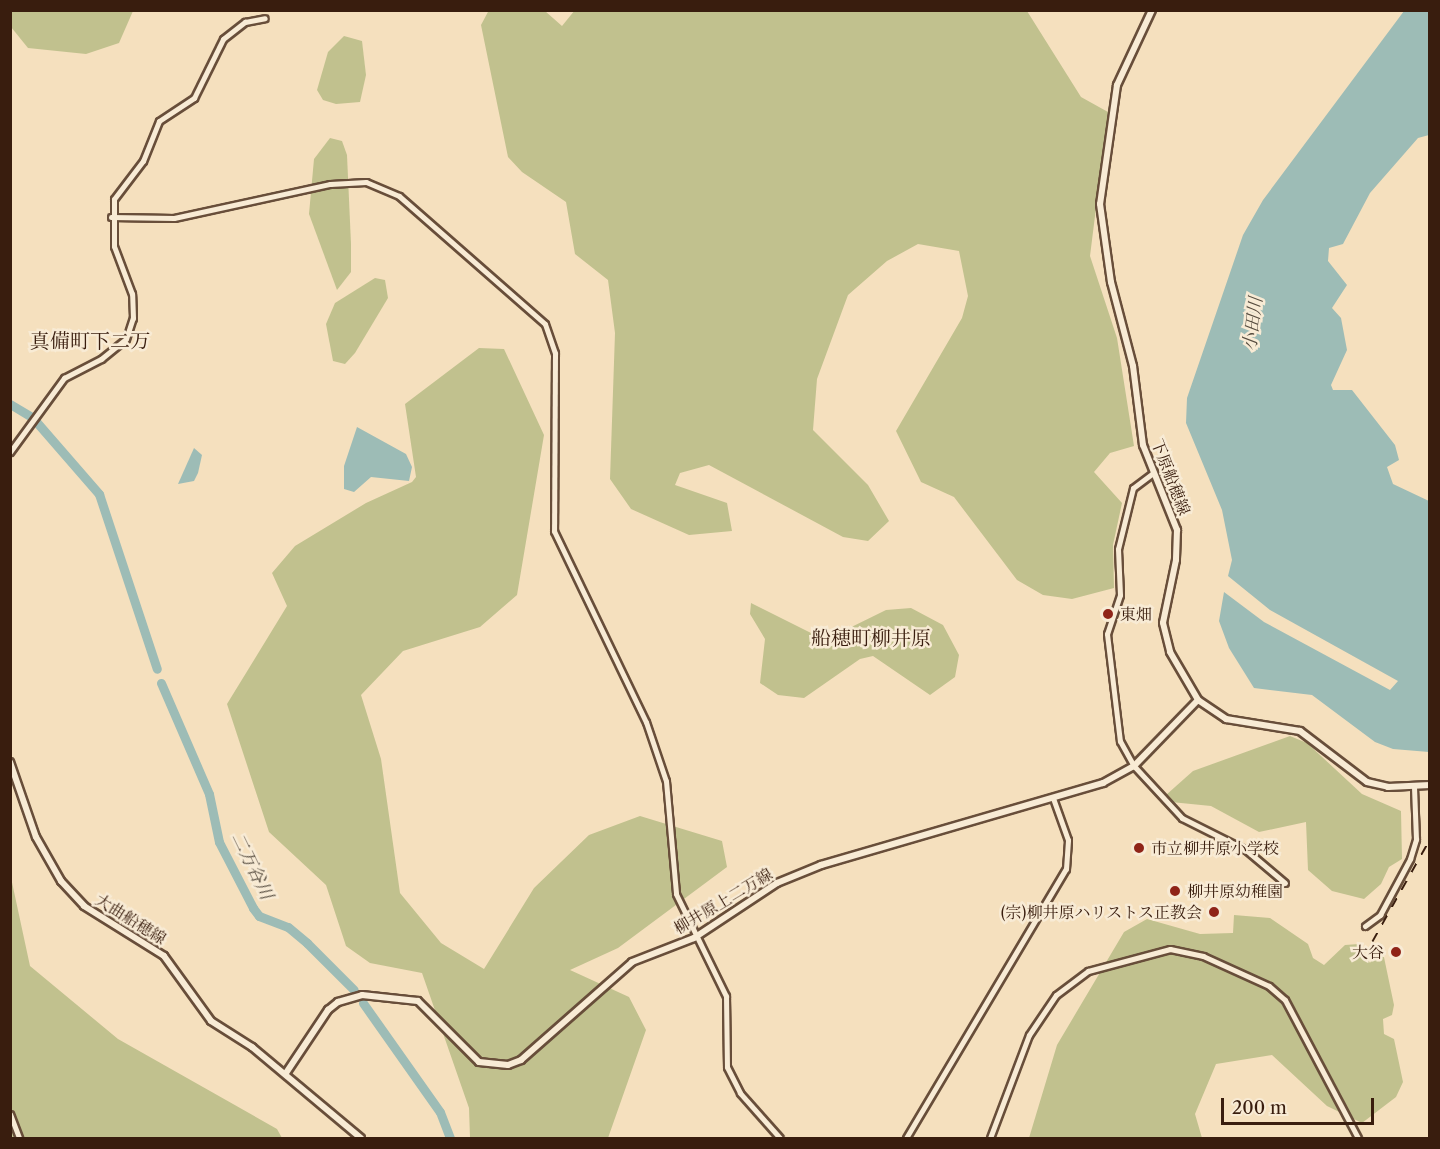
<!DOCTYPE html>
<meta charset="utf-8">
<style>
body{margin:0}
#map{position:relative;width:1440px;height:1149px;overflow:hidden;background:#f5e0be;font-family:"Libre Caslon Text","Noto Serif JP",serif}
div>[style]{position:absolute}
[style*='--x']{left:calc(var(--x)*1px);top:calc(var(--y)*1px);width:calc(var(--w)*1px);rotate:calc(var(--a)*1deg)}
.green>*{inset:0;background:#c1c18e}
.water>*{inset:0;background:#9dbcb6}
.river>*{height:9px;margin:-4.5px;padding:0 4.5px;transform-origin:4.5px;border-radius:4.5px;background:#9dbcb6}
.roads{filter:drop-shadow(2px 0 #684e3a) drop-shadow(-2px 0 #684e3a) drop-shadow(0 2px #684e3a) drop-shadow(0 -2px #684e3a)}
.tertiary>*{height:5px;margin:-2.5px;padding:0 2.5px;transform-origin:2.5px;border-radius:2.5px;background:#f8ebd5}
.secondary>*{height:6px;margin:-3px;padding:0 3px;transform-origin:3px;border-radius:3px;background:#f8ebd5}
.rail>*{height:1.5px;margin-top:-0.75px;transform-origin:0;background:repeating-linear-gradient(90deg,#391d0e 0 10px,transparent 0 20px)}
.dots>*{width:16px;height:16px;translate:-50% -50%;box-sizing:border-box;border:3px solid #f8ebd5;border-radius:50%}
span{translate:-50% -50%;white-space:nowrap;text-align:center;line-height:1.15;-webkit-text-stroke:5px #f8ebd5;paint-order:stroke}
.street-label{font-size:16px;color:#391d0e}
.poi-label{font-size:16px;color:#391d0e}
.left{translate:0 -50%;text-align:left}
.right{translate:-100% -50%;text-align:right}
.water-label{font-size:18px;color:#574d40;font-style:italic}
.quarter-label{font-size:20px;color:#391d0e}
.frame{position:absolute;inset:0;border:12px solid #391d0e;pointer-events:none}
.scale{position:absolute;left:1221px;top:1098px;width:153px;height:27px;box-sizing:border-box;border:3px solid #391d0e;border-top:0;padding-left:8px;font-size:18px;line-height:21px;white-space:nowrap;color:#391d0e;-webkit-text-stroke:4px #f8ebd5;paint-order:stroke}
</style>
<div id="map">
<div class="green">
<i style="clip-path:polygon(489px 10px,545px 11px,562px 26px,575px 10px,1027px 11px,1081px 97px,1108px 112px,1090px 256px,1117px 338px,1134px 446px,1110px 453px,1094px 472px,1122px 503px,1113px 545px,1114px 588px,1072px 599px,1043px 595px,1017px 580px,954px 497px,921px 482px,896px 431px,962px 318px,968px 296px,959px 251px,918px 244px,887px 261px,848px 295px,817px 379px,813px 430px,868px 485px,889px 521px,868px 541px,843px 537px,709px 465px,680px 473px,675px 485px,727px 503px,732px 531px,689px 535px,631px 509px,610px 479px,615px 333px,608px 280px,575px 254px,566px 202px,522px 172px,508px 157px,481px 25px)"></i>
<i style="clip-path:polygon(10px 11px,11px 10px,133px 11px,119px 43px,86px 54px,28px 48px,11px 27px)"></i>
<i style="clip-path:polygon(344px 36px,362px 41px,366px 75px,360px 102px,336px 104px,323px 100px,317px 90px,328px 52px)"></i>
<i style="clip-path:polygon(330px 138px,342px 141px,347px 155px,351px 244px,351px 272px,337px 290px,309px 214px,314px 159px)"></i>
<i style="clip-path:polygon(375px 278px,385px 280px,388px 298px,355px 353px,345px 364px,333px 361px,326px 324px,335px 303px)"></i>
<i style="clip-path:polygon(479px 348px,504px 349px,544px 435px,517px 595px,480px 627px,403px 651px,361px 695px,381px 759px,400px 893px,441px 943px,484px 969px,534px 888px,589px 835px,640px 816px,722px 841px,727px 867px,618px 948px,570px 970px,629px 997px,646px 1030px,608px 1138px,470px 1138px,469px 1108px,422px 973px,370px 963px,346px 946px,326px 885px,269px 832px,227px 704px,287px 606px,272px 573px,295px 546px,366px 503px,412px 482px,416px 477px,405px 404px)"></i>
<i style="clip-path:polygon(751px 603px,825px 640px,886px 610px,911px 608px,943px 625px,959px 655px,955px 677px,930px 695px,873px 656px,860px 659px,804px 698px,778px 695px,760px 683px,765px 639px,750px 614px)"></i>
<i style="clip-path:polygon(1290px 736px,1307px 743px,1362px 794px,1401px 811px,1402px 859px,1389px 867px,1381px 884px,1364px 899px,1332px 891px,1308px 870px,1306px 822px,1259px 832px,1211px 806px,1171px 802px,1166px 795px,1193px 771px)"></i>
<i style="clip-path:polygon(10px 873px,30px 966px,118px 1039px,277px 1129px,282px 1138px,11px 1138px)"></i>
<i style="clip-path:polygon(1234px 915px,1270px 918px,1308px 944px,1313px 958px,1324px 965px,1345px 945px,1359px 944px,1370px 963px,1381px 943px,1394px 1005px,1392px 1015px,1383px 1019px,1384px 1034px,1394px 1039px,1403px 1082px,1396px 1097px,1362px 1123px,1327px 1106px,1272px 1055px,1216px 1064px,1195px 1114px,1202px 1138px,1029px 1138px,1057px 1045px,1124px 932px,1147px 919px,1200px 934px,1233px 933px)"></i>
</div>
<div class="water">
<i style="clip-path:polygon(1404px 11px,1429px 11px,1429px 135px,1418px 138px,1370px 193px,1343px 244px,1329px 248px,1328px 261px,1347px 285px,1332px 308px,1341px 318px,1347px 350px,1331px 385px,1333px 390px,1352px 390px,1395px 445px,1399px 460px,1387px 467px,1393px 484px,1429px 501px,1429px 752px,1393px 749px,1375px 742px,1312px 695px,1254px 688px,1229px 648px,1219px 621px,1224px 592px,1264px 622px,1390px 690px,1398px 681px,1270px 610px,1228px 576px,1232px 560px,1222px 510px,1186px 423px,1187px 398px,1243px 235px,1263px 200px)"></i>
<i style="clip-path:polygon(357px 427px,406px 454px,412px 467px,409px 481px,371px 477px,354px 492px,344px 489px,344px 466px)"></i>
<i style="clip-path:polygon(194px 448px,202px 455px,198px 473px,194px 481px,178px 484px)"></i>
</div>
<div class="river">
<i style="--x:10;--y:404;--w:27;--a:31"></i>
<i style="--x:33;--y:418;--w:101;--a:49"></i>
<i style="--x:99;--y:494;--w:184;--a:71.7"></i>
<i style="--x:161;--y:683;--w:121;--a:66.6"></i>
<i style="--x:209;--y:794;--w:49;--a:78.2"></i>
<i style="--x:219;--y:842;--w:74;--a:62.7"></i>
<i style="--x:253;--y:908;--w:10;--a:53"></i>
<i style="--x:259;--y:916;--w:31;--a:21"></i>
<i style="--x:288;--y:927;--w:25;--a:40"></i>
<i style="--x:307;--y:943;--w:66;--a:45"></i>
<i style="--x:363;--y:1003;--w:133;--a:54.8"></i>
<i style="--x:440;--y:1112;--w:28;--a:69"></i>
</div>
<div class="roads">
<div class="tertiary">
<i style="--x:111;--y:217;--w:63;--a:0.9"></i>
<i style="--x:174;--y:218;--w:160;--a:-12.3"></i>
<i style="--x:330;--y:184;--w:36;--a:-3"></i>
<i style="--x:366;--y:182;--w:36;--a:23"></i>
<i style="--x:399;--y:196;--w:194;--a:41.2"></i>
<i style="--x:545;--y:324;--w:31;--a:71"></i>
<i style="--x:555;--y:353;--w:178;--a:90.3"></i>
<i style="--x:554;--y:531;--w:212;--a:64.3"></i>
<i style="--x:646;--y:722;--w:62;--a:71.3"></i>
<i style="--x:666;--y:781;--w:113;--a:84.9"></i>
<i style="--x:676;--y:894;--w:114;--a:63.9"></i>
<i style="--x:726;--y:996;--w:71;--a:89.2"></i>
<i style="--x:727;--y:1067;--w:29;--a:63"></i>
<i style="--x:740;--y:1093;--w:60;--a:48.4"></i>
<i style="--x:10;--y:452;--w:92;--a:-53.9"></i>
<i style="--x:64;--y:378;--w:42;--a:-27.2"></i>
<i style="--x:101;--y:359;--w:32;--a:-39"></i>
<i style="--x:126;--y:339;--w:22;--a:-72"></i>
<i style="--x:133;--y:318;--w:24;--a:-92"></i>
<i style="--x:132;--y:294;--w:51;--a:-110.6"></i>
<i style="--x:114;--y:246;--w:47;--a:-90"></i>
<i style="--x:114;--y:199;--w:48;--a:-52.7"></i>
<i style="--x:143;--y:161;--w:43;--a:-68.2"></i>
<i style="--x:159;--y:121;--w:42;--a:-33.3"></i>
<i style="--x:194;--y:98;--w:66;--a:-63.8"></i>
<i style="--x:223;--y:39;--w:28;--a:-38"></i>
<i style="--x:245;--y:22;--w:20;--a:-11"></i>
<i style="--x:1153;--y:473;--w:25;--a:143"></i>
<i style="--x:1133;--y:488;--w:63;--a:103.8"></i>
<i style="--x:1118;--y:549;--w:46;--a:87.5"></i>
<i style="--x:1120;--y:595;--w:41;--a:108.4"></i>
<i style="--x:1107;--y:634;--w:108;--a:83.1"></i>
<i style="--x:1120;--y:741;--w:29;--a:61"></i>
<i style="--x:1134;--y:766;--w:71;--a:47.3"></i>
<i style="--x:1182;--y:818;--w:72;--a:26.6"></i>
<i style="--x:1246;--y:850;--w:51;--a:40.2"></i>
<i style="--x:1365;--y:926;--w:19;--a:-36"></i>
<i style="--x:1380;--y:915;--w:64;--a:-61.8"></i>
<i style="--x:1410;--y:859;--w:21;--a:-73"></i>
<i style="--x:1416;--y:839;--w:52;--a:-92.2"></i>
<i style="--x:10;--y:1114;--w:26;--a:69"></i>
<i style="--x:906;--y:1138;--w:313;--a:-59.3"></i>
<i style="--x:1066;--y:869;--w:29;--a:-86"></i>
<i style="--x:1068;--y:840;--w:45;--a:-109.7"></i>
<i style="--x:990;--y:1138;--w:110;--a:-69.3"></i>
<i style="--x:1029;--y:1035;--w:48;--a:-56"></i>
<i style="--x:1056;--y:995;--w:40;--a:-37"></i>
<i style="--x:1088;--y:971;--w:85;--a:-15"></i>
<i style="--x:1170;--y:949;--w:34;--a:12"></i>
<i style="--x:1203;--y:956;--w:72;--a:24.4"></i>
<i style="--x:1269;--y:986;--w:21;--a:41"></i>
<i style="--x:1285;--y:1000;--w:156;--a:62.1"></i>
</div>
<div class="secondary">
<i style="--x:1152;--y:10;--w:83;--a:115"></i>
<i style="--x:1117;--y:85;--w:120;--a:98.1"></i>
<i style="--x:1100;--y:204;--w:79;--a:82"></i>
<i style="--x:1111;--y:282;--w:87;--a:75.3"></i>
<i style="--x:1133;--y:366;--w:80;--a:82.8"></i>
<i style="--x:1143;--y:445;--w:92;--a:68.2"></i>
<i style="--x:1177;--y:530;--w:30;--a:92"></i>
<i style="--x:1176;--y:560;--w:64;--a:101.7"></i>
<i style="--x:1163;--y:623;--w:30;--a:76"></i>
<i style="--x:1170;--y:652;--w:56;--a:59.7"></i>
<i style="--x:1198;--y:700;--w:34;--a:34"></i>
<i style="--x:1226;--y:719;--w:75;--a:9.2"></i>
<i style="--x:1300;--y:731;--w:84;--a:37.3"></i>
<i style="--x:1367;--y:782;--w:22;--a:13"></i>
<i style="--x:1388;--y:787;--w:42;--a:-2.7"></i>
<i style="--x:10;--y:762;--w:79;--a:70.9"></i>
<i style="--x:36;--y:837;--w:51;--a:60.4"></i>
<i style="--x:61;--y:881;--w:34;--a:47"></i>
<i style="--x:84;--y:906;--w:94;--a:32"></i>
<i style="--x:164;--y:956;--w:80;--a:54.1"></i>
<i style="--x:211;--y:1021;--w:49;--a:32.4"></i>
<i style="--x:252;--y:1047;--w:142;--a:39.9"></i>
<i style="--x:286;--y:1073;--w:76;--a:-56.3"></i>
<i style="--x:328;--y:1010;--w:13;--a:-39"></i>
<i style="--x:338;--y:1002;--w:25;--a:-16"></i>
<i style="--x:362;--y:995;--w:56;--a:6.1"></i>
<i style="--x:418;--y:1001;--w:86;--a:45"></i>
<i style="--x:479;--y:1062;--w:29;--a:6"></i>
<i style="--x:508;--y:1065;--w:14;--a:-21"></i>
<i style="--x:521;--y:1060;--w:148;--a:-41.4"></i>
<i style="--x:632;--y:962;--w:66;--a:-21.2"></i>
<i style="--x:694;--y:938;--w:100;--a:-33.5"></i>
<i style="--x:777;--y:883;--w:48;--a:-22.2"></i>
<i style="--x:821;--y:865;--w:294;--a:-16.2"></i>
<i style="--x:1103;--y:783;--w:35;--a:-29"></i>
<i style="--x:1134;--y:766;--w:92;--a:-45.9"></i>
</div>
</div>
<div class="rail">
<i style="--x:1372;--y:942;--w:118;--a:-60.6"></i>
</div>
<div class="dots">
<i style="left:1108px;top:614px;background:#8f2418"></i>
<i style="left:1139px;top:848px;background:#8f2418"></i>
<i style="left:1175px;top:891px;background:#8f2418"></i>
<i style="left:1214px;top:912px;background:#8f2418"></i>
<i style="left:1396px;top:952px;background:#8f2418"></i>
</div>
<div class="street-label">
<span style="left:1171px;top:477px;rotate:69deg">下原船穂線</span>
<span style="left:723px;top:901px;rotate:-31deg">柳井原上二万線</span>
<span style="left:131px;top:919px;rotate:32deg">大曲船穂線</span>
</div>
<div class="poi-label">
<span class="left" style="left:1120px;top:614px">東畑</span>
<span class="left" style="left:1151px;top:848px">市立柳井原小学校</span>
<span class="left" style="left:1187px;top:891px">柳井原幼稚園</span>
<span class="right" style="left:1202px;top:912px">(宗)柳井原ハリストス正教会</span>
<span class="right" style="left:1384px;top:952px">大谷</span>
</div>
<div class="water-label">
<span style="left:1253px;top:324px;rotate:-83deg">小田川</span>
<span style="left:252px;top:866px;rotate:64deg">二万谷川</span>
</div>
<div class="quarter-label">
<span style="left:90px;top:341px">真備町下二万</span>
<span style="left:871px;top:638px">船穂町柳井原</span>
</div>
<div class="frame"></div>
<div class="scale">200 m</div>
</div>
